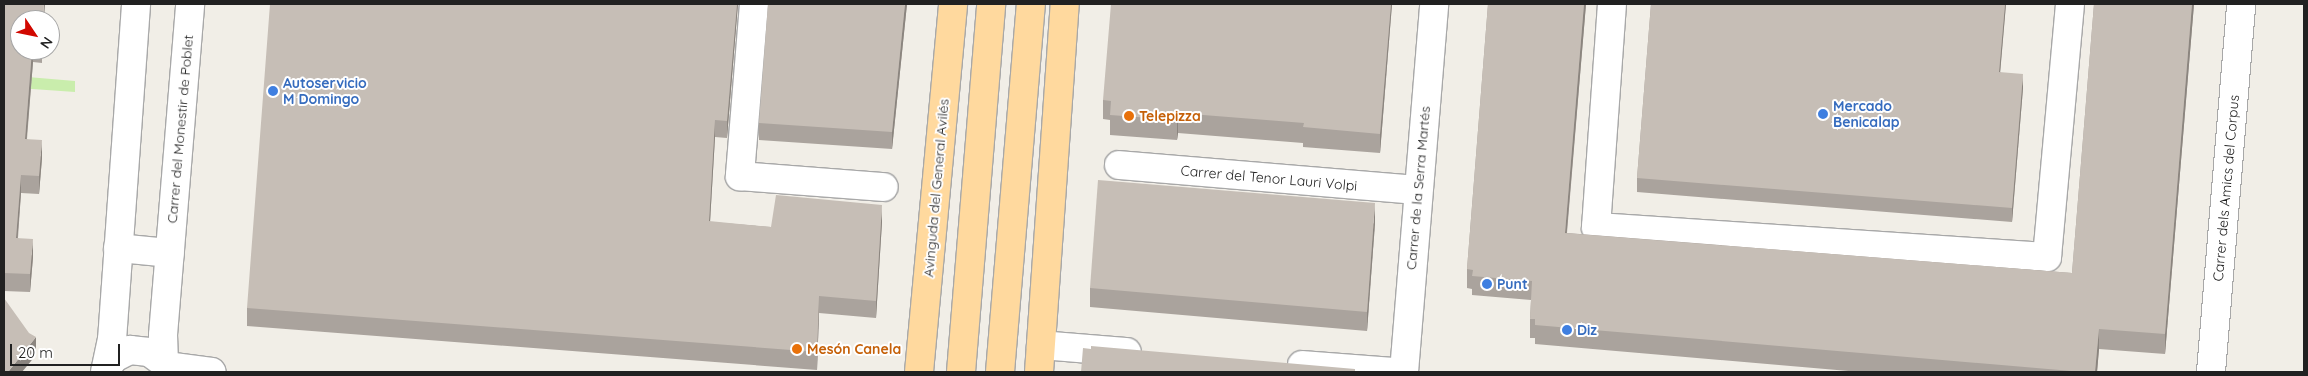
<!DOCTYPE html>
<meta charset="utf-8">
<style>
body{margin:0}
#map{position:relative;width:2308px;height:376px;overflow:hidden;background:#f1eee7;font-family:Quicksand,sans-serif}
div>[style]{position:absolute}
[style*='--x']{left:calc(var(--x)*1px);top:calc(var(--y)*1px);width:calc(var(--w)*1px);rotate:calc(var(--a)*1deg)}
.grass>*{inset:0;background:#c9edac}
.roads{filter:drop-shadow(1px 0 #a8a8a8) drop-shadow(-1px 0 #a8a8a8) drop-shadow(0 1px #a8a8a8) drop-shadow(0 -1px #a8a8a8)}
.minor>*{height:28px;margin:-14px;padding:0 14px;transform-origin:14px;border-radius:14px;background:#fff}
.major>*{height:28px;margin:-14px;padding:0 14px;transform-origin:14px;border-radius:14px;background:#ffd99e}
.wall>*{inset:0;background:#aaa39d}
.shaded-wall>*{inset:0;background:#8b857f}
.building>*{inset:0;background:#c6beb6}
.dots>*{width:14px;height:14px;translate:-50% -50%;box-sizing:border-box;border:2px solid #fff;border-radius:50%}
span{translate:-50% -50%;white-space:nowrap;text-align:center;line-height:1.15;-webkit-text-stroke:4px #fff;paint-order:stroke}
.shop-label{font-size:14px;color:#366cbe;font-weight:700}
.left{translate:0 -50%;text-align:left}
.food-label{font-size:14px;color:#c56008;font-weight:700}
.street-label{font-size:14px;color:#212121}
.frame{position:absolute;inset:0;border:5px solid #212121;pointer-events:none}
.north{position:absolute;left:10px;top:10px;width:50px;height:50px;box-sizing:border-box;background:#fff;border:1px solid #a6a6a6;border-radius:50%;rotate:124deg;font-size:14px;font-weight:700;line-height:20px;text-align:center;color:#212121}
.north::after{content:'';display:block;margin:auto;width:18px;height:22px;background:#d10800;clip-path:polygon(50% 0,100% 100%,50% 72%,0 100%)}
.scale{position:absolute;left:10px;top:344px;width:110px;height:22px;box-sizing:border-box;border:2px solid #212121;border-top:0;padding-left:6px;font-size:15px;line-height:18px;white-space:nowrap;color:#212121;-webkit-text-stroke:4px #fff;paint-order:stroke}
</style>
<div id="map">
<div class="grass">
<i style="clip-path:polygon(4px 75px,75px 81px,75px 92px,4px 87px)"></i>
</div>
<div class="roads">
<div class="minor">
<i style="--x:754;--y:4;--w:173;--a:94.7"></i>
<i style="--x:740;--y:176;--w:144;--a:4.4"></i>
<i style="--x:1612;--y:4;--w:224;--a:94.1"></i>
<i style="--x:1596;--y:227;--w:452;--a:3.8"></i>
<i style="--x:2047;--y:257;--w:254;--a:-84.8"></i>
<i style="--x:1119;--y:165;--w:300;--a:4.8"></i>
<i style="--x:118;--y:248;--w:52;--a:5.5"></i>
<i style="--x:1041;--y:345;--w:86;--a:4.7"></i>
<i style="--x:1302;--y:365;--w:94;--a:4.3"></i>
<i style="--x:166;--y:366;--w:46;--a:7.4"></i>
<i style="--x:107;--y:368;--w:12;--a:-55"></i>
<i style="--x:114;--y:358;--w:18;--a:-27"></i>
<i style="--x:130;--y:350;--w:19;--a:6"></i>
<i style="--x:149;--y:352;--w:19;--a:36"></i>
<i style="--x:105;--y:372;--w:33;--a:-78"></i>
<i style="--x:112;--y:340;--w:337;--a:-85.9"></i>
<i style="--x:169;--y:372;--w:10;--a:-119"></i>
<i style="--x:164;--y:363;--w:28;--a:-92"></i>
<i style="--x:163;--y:335;--w:332;--a:-85.3"></i>
<i style="--x:1404;--y:372;--w:369;--a:-85.3"></i>
<i style="--x:2211;--y:372;--w:369;--a:-85.3"></i>
</div>
<div class="major">
<i style="--x:919;--y:372;--w:370;--a:-84.7"></i>
<i style="--x:961;--y:372;--w:369;--a:-85.3"></i>
<i style="--x:1000;--y:372;--w:369;--a:-85.2"></i>
<i style="--x:1039;--y:372;--w:369;--a:-86"></i>
</div>
</div>
<div class="wall">
<i style="clip-path:polygon(4px 4px,20px 50px,42px 50px,42px 63px,33px 62px,27px 139px,42px 158px,39px 194px,21px 193px,18px 238px,33px 257px,30px 292px,4px 291px)"></i>
<i style="clip-path:polygon(738px 4px,727px 138px,715px 137px,710px 222px,771px 227px,882px 222px,876px 318px,819px 313px,817px 370px,247px 326px,247px 308px)"></i>
<i style="clip-path:polygon(907px 4px,892px 149px,759px 140px,759px 123px)"></i>
<i style="clip-path:polygon(1392px 4px,1380px 153px,1303px 147px,1303px 143px,1178px 133px,1177px 140px,1110px 135px,1110px 120px,1103px 119px,1103px 100px)"></i>
<i style="clip-path:polygon(1488px 4px,1586px 4px,1567px 233px,2072px 273px,2094px 4px,2194px 4px,2165px 354px,2099px 349px,2097px 372px,1860px 372px,1535px 344px,1535px 338px,1530px 338px,1530px 319px,1531px 300px,1472px 295px,1472px 289px,1467px 288px,1467px 269px)"></i>
<i style="clip-path:polygon(1651px 4px,2006px 4px,2000px 72px,2023px 88px,2012px 222px,1637px 192px,1637px 178px)"></i>
<i style="clip-path:polygon(1375px 223px,1367px 331px,1090px 307px,1090px 288px)"></i>
</div>
<div class="shaded-wall">
<i style="clip-path:polygon(44px 4px,45px 4px,44px 20px,43px 20px)"></i>
<i style="clip-path:polygon(737px 4px,738px 4px,727px 138px,727px 121px)"></i>
<i style="clip-path:polygon(905px 4px,907px 4px,892px 149px,892px 132px)"></i>
<i style="clip-path:polygon(1391px 4px,1392px 4px,1380px 153px,1380px 134px)"></i>
<i style="clip-path:polygon(1584px 4px,1586px 4px,1565px 252px,1565px 233px)"></i>
<i style="clip-path:polygon(2005px 4px,2006px 4px,1999px 86px,1999px 72px)"></i>
<i style="clip-path:polygon(2192px 4px,2194px 4px,2165px 354px,2165px 334px)"></i>
<i style="clip-path:polygon(32px 50px,33px 62px,25px 157px,25px 139px)"></i>
<i style="clip-path:polygon(2023px 74px,2023px 88px,2012px 222px,2012px 208px)"></i>
<i style="clip-path:polygon(1178px 113px,1178px 133px,1177px 140px,1177px 120px)"></i>
<i style="clip-path:polygon(715px 120px,715px 137px,709px 239px,709px 221px)"></i>
<i style="clip-path:polygon(42px 140px,42px 158px,39px 194px,39px 176px)"></i>
<i style="clip-path:polygon(21px 175px,21px 193px,16px 256px,16px 238px)"></i>
<i style="clip-path:polygon(1375px 203px,1375px 223px,1367px 331px,1367px 312px)"></i>
<i style="clip-path:polygon(882px 205px,882px 222px,876px 318px,876px 301px)"></i>
<i style="clip-path:polygon(33px 239px,33px 257px,30px 292px,30px 274px)"></i>
<i style="clip-path:polygon(819px 296px,819px 313px,817px 370px,817px 352px)"></i>
<i style="clip-path:polygon(2099px 329px,2099px 349px,2097px 372px,2095px 372px)"></i>
<i style="clip-path:polygon(36px 337px,36px 355px,22px 372px,8px 372px)"></i>
</div>
<div class="building">
<i style="clip-path:polygon(4px 4px,44px 4px,43px 20px,20px 20px,20px 50px,32px 50px,25px 139px,42px 140px,39px 176px,21px 175px,16px 238px,33px 239px,30px 274px,4px 273px)"></i>
<i style="clip-path:polygon(270px 4px,737px 4px,727px 121px,715px 120px,709px 221px,771px 227px,776px 195px,882px 205px,876px 301px,819px 296px,817px 352px,247px 308px)"></i>
<i style="clip-path:polygon(768px 4px,905px 4px,892px 132px,759px 123px)"></i>
<i style="clip-path:polygon(1111px 4px,1391px 4px,1380px 134px,1303px 127px,1304px 123px,1178px 113px,1177px 120px,1110px 115px,1111px 101px,1103px 100px)"></i>
<i style="clip-path:polygon(1488px 4px,1584px 4px,1565px 233px,2072px 273px,2094px 4px,2192px 4px,2165px 334px,2099px 329px,2095px 372px,2083px 372px,1535px 325px,1535px 319px,1530px 319px,1532px 281px,1472px 276px,1473px 270px,1467px 269px)"></i>
<i style="clip-path:polygon(1651px 4px,2005px 4px,1999px 72px,2023px 74px,2012px 208px,1637px 178px)"></i>
<i style="clip-path:polygon(1098px 180px,1375px 203px,1367px 312px,1090px 288px)"></i>
<i style="clip-path:polygon(4px 298px,29px 333px,36px 337px,8px 372px,4px 372px)"></i>
<i style="clip-path:polygon(1091px 346px,1355px 369px,1355px 372px,1081px 372px,1083px 348px,1091px 349px)"></i>
</div>
<div class="dots">
<i style="left:273px;top:91px;background:#3f7fe0"></i>
<i style="left:1823px;top:114px;background:#3f7fe0"></i>
<i style="left:1129px;top:116px;background:#e8710a"></i>
<i style="left:1487px;top:284px;background:#3f7fe0"></i>
<i style="left:1567px;top:330px;background:#3f7fe0"></i>
<i style="left:797px;top:349px;background:#e8710a"></i>
</div>
<div class="shop-label">
<span class="left" style="left:283px;top:91px">Autoservicio<br>M Domingo</span>
<span class="left" style="left:1833px;top:114px">Mercado<br>Benicalap</span>
<span class="left" style="left:1497px;top:284px">Punt</span>
<span class="left" style="left:1577px;top:330px">Diz</span>
</div>
<div class="food-label">
<span class="left" style="left:1139px;top:116px">Telepizza</span>
<span class="left" style="left:807px;top:349px">Mesón Canela</span>
</div>
<div class="street-label">
<span style="left:180px;top:129px;rotate:-85deg">Carrer del Monestir de Poblet</span>
<span style="left:1269px;top:178px;rotate:5deg">Carrer del Tenor Lauri Volpi</span>
<span style="left:936px;top:188px;rotate:-85deg">Avinguda del General Avilés</span>
<span style="left:1418px;top:188px;rotate:-85deg">Carrer de la Serra Martés</span>
<span style="left:2226px;top:188px;rotate:-85deg">Carrer dels Amics del Corpus</span>
</div>
<div class="frame"></div>
<div class="north">N</div>
<div class="scale">20 m</div>
</div>
